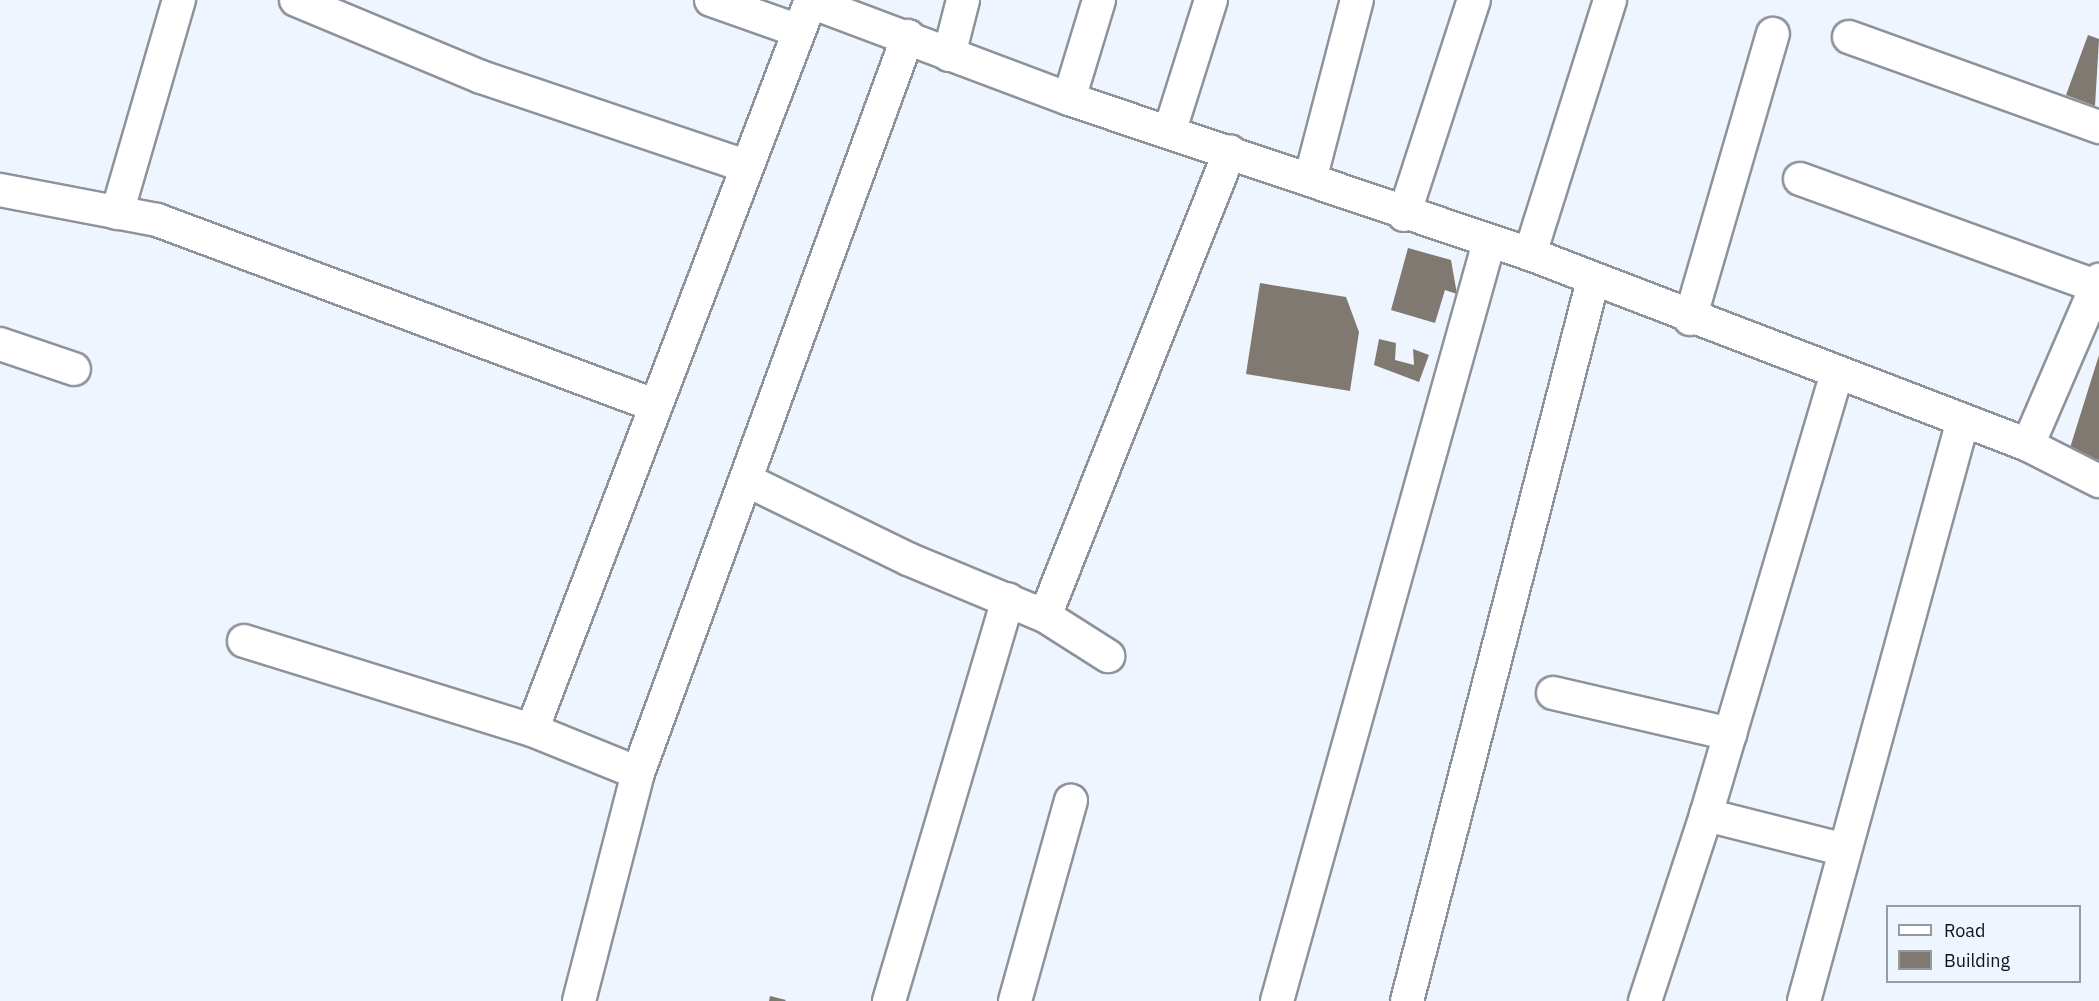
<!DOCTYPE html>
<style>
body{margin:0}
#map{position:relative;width:2099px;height:1001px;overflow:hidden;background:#eff5fe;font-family:"IBM Plex Sans",sans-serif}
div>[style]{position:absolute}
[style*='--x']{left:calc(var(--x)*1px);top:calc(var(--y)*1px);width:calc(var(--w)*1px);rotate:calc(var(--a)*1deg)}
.building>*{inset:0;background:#807972}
.roads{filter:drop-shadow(2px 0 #8d929b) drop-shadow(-2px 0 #8d929b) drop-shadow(0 2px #8d929b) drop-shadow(0 -2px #8d929b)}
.street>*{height:32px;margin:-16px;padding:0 16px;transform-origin:16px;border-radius:16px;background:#fff}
span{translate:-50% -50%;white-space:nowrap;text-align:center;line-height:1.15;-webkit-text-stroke:4.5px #eff5fe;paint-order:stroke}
.legend{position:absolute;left:1886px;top:905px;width:195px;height:78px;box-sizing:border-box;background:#eff5fe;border:2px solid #969aa1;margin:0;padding:8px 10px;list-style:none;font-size:18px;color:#101215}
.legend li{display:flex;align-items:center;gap:12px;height:30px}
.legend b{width:30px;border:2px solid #969aa1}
</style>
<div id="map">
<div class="building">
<i style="clip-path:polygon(2088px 35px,2099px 39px,2095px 106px,2066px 95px)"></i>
<i style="clip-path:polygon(1408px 248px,1451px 260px,1457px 294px,1445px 290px,1435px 323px,1391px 310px)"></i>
<i style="clip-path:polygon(1260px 283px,1346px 297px,1359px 332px,1350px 391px,1246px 374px)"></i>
<i style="clip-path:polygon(1379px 339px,1396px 343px,1395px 360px,1414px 365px,1413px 349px,1429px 355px,1419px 382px,1374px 365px)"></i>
<i style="clip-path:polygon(2099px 355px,2099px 460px,2069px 451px)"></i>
<i style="clip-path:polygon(770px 996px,786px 1000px,785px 1001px,769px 1001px)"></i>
</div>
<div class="roads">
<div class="street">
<i style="--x:296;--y:0;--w:200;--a:22.6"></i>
<i style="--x:481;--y:77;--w:280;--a:18.6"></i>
<i style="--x:711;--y:0;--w:93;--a:19.4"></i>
<i style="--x:811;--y:2;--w:276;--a:20.6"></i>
<i style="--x:1069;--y:99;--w:486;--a:18.6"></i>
<i style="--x:1530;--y:254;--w:533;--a:20.98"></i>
<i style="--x:2028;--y:445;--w:80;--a:26.9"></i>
<i style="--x:1849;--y:37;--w:266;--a:19.8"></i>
<i style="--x:949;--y:55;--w:57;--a:-75.7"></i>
<i style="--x:1069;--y:99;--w:103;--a:-73.1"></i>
<i style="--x:1170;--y:130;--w:136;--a:-72.5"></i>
<i style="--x:1800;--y:179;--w:315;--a:19.9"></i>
<i style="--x:1310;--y:180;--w:186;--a:-75.4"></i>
<i style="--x:0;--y:190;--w:160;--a:10.8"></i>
<i style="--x:157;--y:220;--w:530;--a:20.42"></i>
<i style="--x:117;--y:213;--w:222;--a:-73.8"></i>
<i style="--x:1404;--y:215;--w:226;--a:-72"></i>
<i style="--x:1530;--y:254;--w:266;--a:-72.5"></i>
<i style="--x:1690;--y:319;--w:297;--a:-73.8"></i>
<i style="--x:0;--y:344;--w:78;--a:18.7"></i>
<i style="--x:2028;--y:445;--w:180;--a:-66.7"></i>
<i style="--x:746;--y:480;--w:180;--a:26"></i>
<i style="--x:908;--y:559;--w:148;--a:22.6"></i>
<i style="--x:1045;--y:616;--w:75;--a:32.4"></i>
<i style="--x:1045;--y:616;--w:500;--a:-68.3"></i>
<i style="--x:244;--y:641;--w:301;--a:17.2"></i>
<i style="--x:1553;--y:693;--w:182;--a:13"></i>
<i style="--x:638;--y:773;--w:785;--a:-69.88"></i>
<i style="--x:1706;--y:815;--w:143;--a:14.1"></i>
<i style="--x:579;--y:1001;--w:236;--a:-75.5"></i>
<i style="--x:638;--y:773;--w:114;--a:-157.9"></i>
<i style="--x:532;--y:730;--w:781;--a:-69.08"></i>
<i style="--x:889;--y:1001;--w:419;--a:-73.5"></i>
<i style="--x:1015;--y:1001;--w:208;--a:-74.4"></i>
<i style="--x:1277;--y:1001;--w:788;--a:-74.39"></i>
<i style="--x:1407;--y:1001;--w:745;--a:-75.53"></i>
<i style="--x:1645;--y:1001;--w:196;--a:-71.8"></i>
<i style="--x:1706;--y:815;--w:461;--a:-73.5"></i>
<i style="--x:1804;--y:1001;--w:602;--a:-74.69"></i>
</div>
</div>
<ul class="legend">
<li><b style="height:8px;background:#fff"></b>Road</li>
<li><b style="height:16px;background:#807972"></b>Building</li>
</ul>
</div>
